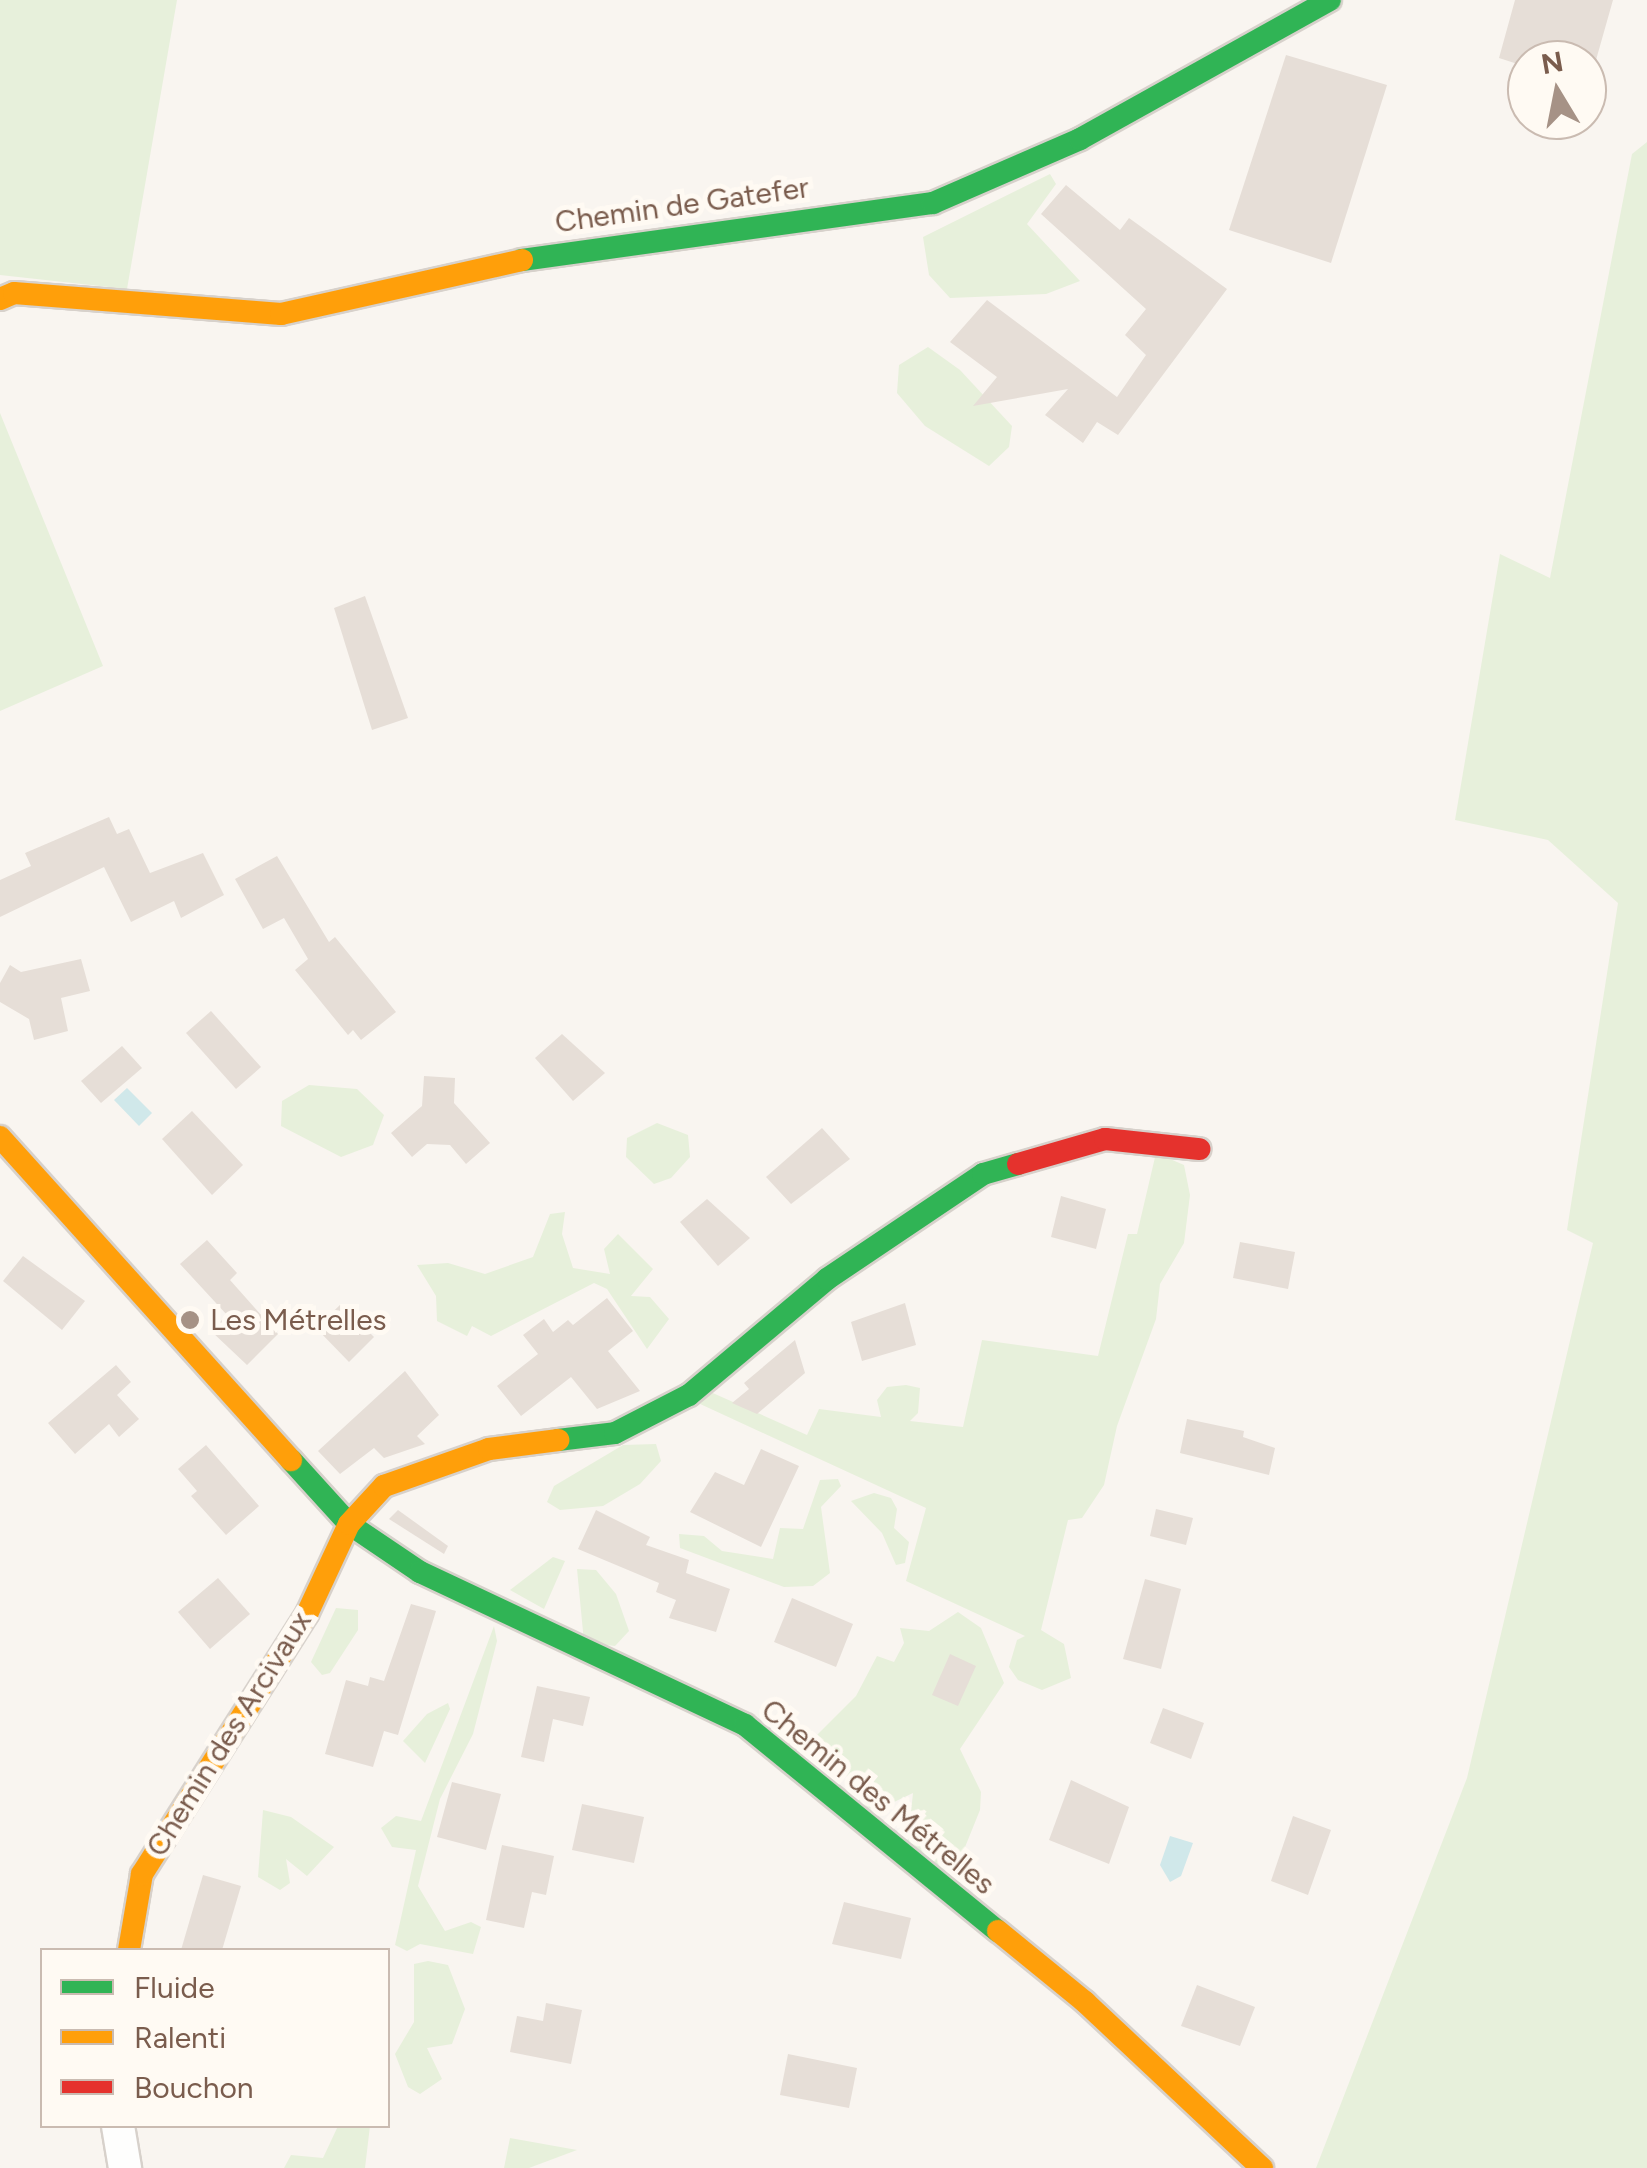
<!DOCTYPE html>
<meta charset="utf-8">
<style>
body{margin:0}
#map{position:relative;width:1647px;height:2168px;overflow:hidden;background:#f9f5f0;font-family:Figtree,sans-serif}
div>[style]{position:absolute}
[style*='--x']{left:calc(var(--x)*1px);top:calc(var(--y)*1px);width:calc(var(--w)*1px);rotate:calc(var(--a)*1deg)}
.green>*{inset:0;background:#e7f0db}
.water>*{inset:0;background:#d0e8ea}
.building>*{inset:0;background:#e6ded7}
.roads{filter:drop-shadow(2px 0 #d7d1cb) drop-shadow(-2px 0 #d7d1cb) drop-shadow(0 2px #d7d1cb) drop-shadow(0 -2px #d7d1cb)}
.street>*{height:32px;margin:-16px;padding:0 16px;transform-origin:16px;border-radius:16px;background:#fefefd}
.fast>*{height:22px;margin:-11px;padding:0 11px;transform-origin:11px;border-radius:11px;background:#30b455}
.slow>*{height:22px;margin:-11px;padding:0 11px;transform-origin:11px;border-radius:11px;background:#ff9f0a}
.jam>*{height:22px;margin:-11px;padding:0 11px;transform-origin:11px;border-radius:11px;background:#e5322d}
.dots>*{width:28px;height:28px;translate:-50% -50%;box-sizing:border-box;border:5px solid #fffaf3;border-radius:50%}
span{translate:-50% -50%;white-space:nowrap;text-align:center;line-height:1.15;-webkit-text-stroke:10px #fffaf3;paint-order:stroke}
.street-label{font-size:30px;color:#7a5c4d}
.poi-label{font-size:30px;color:#7a5c4d}
.left{translate:0 -50%;text-align:left}
.legend{position:absolute;left:40px;top:1948px;width:350px;height:180px;box-sizing:border-box;background:#fffaf3;border:2px solid #cabbb1;margin:0;padding:12px 18px;list-style:none;font-size:30px;color:#7a5c4d}
.legend li{display:flex;align-items:center;gap:20px;height:50px}
.legend b{width:50px;border:2px solid #cabbb1}
.north{position:absolute;left:1507px;top:40px;width:100px;height:100px;box-sizing:border-box;background:#fffaf3;border:2px solid #cabbb1;border-radius:50%;rotate:350deg;font-size:28px;font-weight:700;line-height:40px;text-align:center;color:#7a5c4d}
.north::after{content:'';display:block;margin:auto;width:35px;height:45px;background:#a69286;clip-path:polygon(50% 0,100% 100%,50% 72%,0 100%)}
</style>
<div id="map">
<div class="green">
<i style="clip-path:polygon(0 0,177px 0,127px 289px,0 275px)"></i>
<i style="clip-path:polygon(1647px 142px,1647px 2168px,1316px 2168px,1467px 1778px,1593px 1243px,1567px 1230px,1618px 903px,1548px 840px,1455px 820px,1500px 554px,1550px 578px,1632px 154px)"></i>
<i style="clip-path:polygon(1050px 174px,1056px 184px,1027px 224px,1080px 281px,1046px 294px,950px 298px,929px 275px,923px 237px)"></i>
<i style="clip-path:polygon(928px 347px,960px 370px,1012px 426px,1009px 447px,989px 466px,925px 426px,897px 393px,899px 365px)"></i>
<i style="clip-path:polygon(0 413px,103px 666px,0 711px)"></i>
<i style="clip-path:polygon(309px 1085px,357px 1089px,384px 1115px,373px 1145px,341px 1157px,281px 1126px,282px 1101px)"></i>
<i style="clip-path:polygon(657px 1123px,688px 1135px,690px 1157px,671px 1178px,654px 1184px,626px 1157px,627px 1138px)"></i>
<i style="clip-path:polygon(1156px 1153px,1184px 1165px,1190px 1195px,1184px 1243px,1160px 1284px,1156px 1319px,1117px 1426px,1104px 1485px,1082px 1518px,1068px 1520px,1041px 1630px,1064px 1644px,1071px 1678px,1042px 1690px,1018px 1680px,1009px 1667px,1017px 1640px,1025px 1636px,906px 1581px,926px 1508px,698px 1403px,706px 1390px,807px 1435px,819px 1409px,881px 1417px,877px 1400px,887px 1387px,906px 1385px,920px 1388px,918px 1413px,910px 1421px,963px 1427px,982px 1340px,1098px 1356px,1128px 1234px,1137px 1234px)"></i>
<i style="clip-path:polygon(565px 1212px,562px 1234px,573px 1268px,610px 1274px,604px 1249px,618px 1234px,653px 1269px,631px 1296px,650px 1297px,669px 1319px,647px 1349px,607px 1289px,594px 1283px,491px 1336px,472px 1326px,467px 1336px,437px 1321px,436px 1296px,417px 1265px,448px 1263px,485px 1274px,533px 1257px,550px 1214px)"></i>
<i style="clip-path:polygon(656px 1444px,661px 1461px,640px 1484px,603px 1506px,560px 1510px,547px 1502px,554px 1486px,623px 1445px)"></i>
<i style="clip-path:polygon(838px 1479px,841px 1486px,821px 1507px,830px 1573px,813px 1586px,784px 1587px,680px 1548px,679px 1534px,704px 1536px,722px 1551px,773px 1559px,780px 1528px,803px 1529px,820px 1480px)"></i>
<i style="clip-path:polygon(874px 1493px,891px 1498px,897px 1509px,894px 1528px,909px 1542px,905px 1563px,896px 1565px,882px 1533px,851px 1501px)"></i>
<i style="clip-path:polygon(553px 1557px,565px 1561px,544px 1609px,510px 1590px)"></i>
<i style="clip-path:polygon(577px 1569px,596px 1570px,616px 1594px,629px 1631px,615px 1646px,584px 1642px)"></i>
<i style="clip-path:polygon(336px 1608px,358px 1610px,358px 1630px,330px 1673px,322px 1675px,311px 1662px)"></i>
<i style="clip-path:polygon(958px 1612px,981px 1628px,1004px 1683px,960px 1749px,981px 1792px,980px 1810px,959px 1862px,941px 1870px,908px 1840px,913px 1793px,875px 1811px,857px 1802px,845px 1772px,811px 1741px,856px 1696px,877px 1656px,894px 1662px,904px 1643px,900px 1628px,929px 1631px)"></i>
<i style="clip-path:polygon(494px 1626px,497px 1641px,473px 1734px,440px 1799px,418px 1886px,445px 1931px,471px 1922px,481px 1927px,473px 1954px,420px 1944px,407px 1951px,395px 1945px,416px 1850px,392px 1847px,381px 1828px,396px 1816px,421px 1821px)"></i>
<i style="clip-path:polygon(448px 1703px,450px 1709px,425px 1763px,403px 1741px,427px 1714px)"></i>
<i style="clip-path:polygon(263px 1810px,291px 1817px,334px 1847px,307px 1876px,286px 1859px,290px 1883px,280px 1890px,258px 1877px)"></i>
<i style="clip-path:polygon(428px 1961px,448px 1965px,465px 2009px,452px 2044px,427px 2048px,442px 2079px,420px 2094px,408px 2087px,395px 2054px,414px 2022px,414px 1964px)"></i>
<i style="clip-path:polygon(338px 2126px,370px 2126px,365px 2168px,284px 2168px,291px 2155px,323px 2158px)"></i>
<i style="clip-path:polygon(510px 2138px,577px 2150px,529px 2168px,504px 2168px)"></i>
</div>
<div class="water">
<i style="clip-path:polygon(127px 1088px,152px 1113px,139px 1126px,114px 1100px)"></i>
<i style="clip-path:polygon(1170px 1836px,1193px 1843px,1181px 1876px,1170px 1882px,1160px 1865px)"></i>
</div>
<div class="building">
<i style="clip-path:polygon(1515px 0,1613px 0,1596px 60px,1527px 60px,1527px 67px,1499px 58px)"></i>
<i style="clip-path:polygon(1286px 55px,1387px 85px,1331px 263px,1229px 230px)"></i>
<i style="clip-path:polygon(1066px 185px,1120px 230px,1129px 218px,1227px 289px,1118px 435px,1097px 422px,1083px 443px,1045px 415px,1068px 389px,973px 406px,997px 377px,950px 342px,987px 300px,1117px 397px,1146px 355px,1125px 335px,1146px 309px,1041px 214px)"></i>
<i style="clip-path:polygon(365px 596px,408px 718px,372px 730px,334px 608px)"></i>
<i style="clip-path:polygon(109px 817px,117px 834px,129px 829px,150px 873px,203px 853px,224px 895px,181px 918px,174px 901px,131px 922px,104px 867px,0 917px,0 880px,31px 866px,25px 853px)"></i>
<i style="clip-path:polygon(277px 856px,329px 942px,335px 937px,396px 1012px,361px 1040px,353px 1030px,348px 1035px,295px 970px,308px 959px,284px 918px,263px 929px,235px 879px)"></i>
<i style="clip-path:polygon(81px 959px,90px 991px,61px 998px,68px 1031px,34px 1040px,29px 1019px,0 1002px,0 983px,10px 965px,21px 972px)"></i>
<i style="clip-path:polygon(211px 1011px,261px 1067px,236px 1089px,186px 1033px)"></i>
<i style="clip-path:polygon(562px 1034px,605px 1073px,573px 1101px,535px 1058px)"></i>
<i style="clip-path:polygon(122px 1046px,142px 1068px,101px 1103px,81px 1081px)"></i>
<i style="clip-path:polygon(424px 1076px,455px 1078px,454px 1103px,490px 1143px,466px 1164px,450px 1145px,427px 1144px,412px 1157px,391px 1133px,422px 1106px)"></i>
<i style="clip-path:polygon(192px 1111px,243px 1165px,212px 1195px,162px 1139px)"></i>
<i style="clip-path:polygon(822px 1128px,850px 1159px,791px 1204px,766px 1177px)"></i>
<i style="clip-path:polygon(1061px 1196px,1106px 1209px,1096px 1249px,1051px 1237px)"></i>
<i style="clip-path:polygon(707px 1199px,750px 1238px,718px 1266px,680px 1222px)"></i>
<i style="clip-path:polygon(207px 1240px,237px 1273px,230px 1280px,278px 1334px,247px 1365px,211px 1331px,227px 1315px,180px 1264px)"></i>
<i style="clip-path:polygon(1240px 1242px,1295px 1252px,1288px 1289px,1233px 1278px)"></i>
<i style="clip-path:polygon(23px 1256px,85px 1301px,62px 1330px,3px 1281px)"></i>
<i style="clip-path:polygon(607px 1298px,633px 1331px,608px 1351px,640px 1391px,597px 1409px,571px 1377px,521px 1416px,497px 1386px,538px 1354px,523px 1335px,544px 1319px,553px 1332px,568px 1320px,573px 1325px)"></i>
<i style="clip-path:polygon(905px 1303px,916px 1345px,862px 1361px,851px 1322px)"></i>
<i style="clip-path:polygon(341px 1304px,374px 1337px,349px 1362px,316px 1328px)"></i>
<i style="clip-path:polygon(795px 1340px,805px 1373px,757px 1414px,732px 1403px,749px 1389px,744px 1383px)"></i>
<i style="clip-path:polygon(116px 1365px,131px 1382px,117px 1395px,139px 1419px,119px 1437px,109px 1424px,75px 1454px,48px 1423px)"></i>
<i style="clip-path:polygon(405px 1371px,439px 1415px,417px 1436px,425px 1444px,384px 1458px,374px 1448px,340px 1474px,318px 1451px)"></i>
<i style="clip-path:polygon(1187px 1419px,1244px 1431px,1243px 1437px,1275px 1448px,1269px 1475px,1180px 1453px)"></i>
<i style="clip-path:polygon(206px 1445px,259px 1506px,226px 1535px,191px 1496px,197px 1491px,178px 1469px)"></i>
<i style="clip-path:polygon(761px 1449px,799px 1466px,761px 1547px,690px 1512px,715px 1472px,744px 1485px)"></i>
<i style="clip-path:polygon(1156px 1509px,1193px 1518px,1186px 1545px,1150px 1536px)"></i>
<i style="clip-path:polygon(398px 1510px,448px 1546px,444px 1554px,389px 1519px)"></i>
<i style="clip-path:polygon(596px 1510px,650px 1537px,646px 1545px,689px 1560px,686px 1573px,730px 1589px,716px 1632px,669px 1618px,676px 1600px,656px 1592px,659px 1583px,578px 1549px)"></i>
<i style="clip-path:polygon(218px 1578px,250px 1614px,210px 1649px,178px 1612px)"></i>
<i style="clip-path:polygon(1145px 1579px,1181px 1589px,1161px 1669px,1123px 1659px)"></i>
<i style="clip-path:polygon(792px 1598px,853px 1624px,836px 1667px,774px 1642px)"></i>
<i style="clip-path:polygon(411px 1604px,436px 1611px,398px 1735px,384px 1731px,373px 1767px,325px 1754px,346px 1680px,368px 1686px,370px 1677px,384px 1681px)"></i>
<i style="clip-path:polygon(950px 1654px,976px 1666px,958px 1706px,932px 1695px)"></i>
<i style="clip-path:polygon(537px 1686px,590px 1697px,583px 1726px,553px 1719px,544px 1762px,521px 1757px)"></i>
<i style="clip-path:polygon(1163px 1708px,1204px 1723px,1191px 1759px,1150px 1743px)"></i>
<i style="clip-path:polygon(1071px 1780px,1129px 1807px,1109px 1864px,1049px 1840px)"></i>
<i style="clip-path:polygon(452px 1782px,501px 1794px,486px 1850px,437px 1837px)"></i>
<i style="clip-path:polygon(582px 1804px,644px 1817px,634px 1863px,572px 1850px)"></i>
<i style="clip-path:polygon(1293px 1816px,1331px 1830px,1308px 1895px,1271px 1881px)"></i>
<i style="clip-path:polygon(502px 1845px,554px 1856px,546px 1895px,532px 1892px,524px 1928px,486px 1920px)"></i>
<i style="clip-path:polygon(203px 1875px,241px 1886px,222px 1950px,181px 1950px)"></i>
<i style="clip-path:polygon(844px 1902px,911px 1918px,901px 1959px,832px 1944px)"></i>
<i style="clip-path:polygon(1197px 1985px,1255px 2007px,1240px 2046px,1181px 2026px)"></i>
<i style="clip-path:polygon(546px 2003px,582px 2010px,571px 2064px,510px 2052px,517px 2016px,543px 2021px)"></i>
<i style="clip-path:polygon(788px 2054px,857px 2068px,849px 2108px,780px 2095px)"></i>
</div>
<div class="roads">
<div class="street">
<i style="--x:118;--y:2126;--w:43;--a:80.5"></i>
</div>
<div class="fast">
<i style="--x:522;--y:260;--w:415;--a:-7.9"></i>
<i style="--x:933;--y:203;--w:160;--a:-23.5"></i>
<i style="--x:1080;--y:139;--w:286;--a:-29.1"></i>
<i style="--x:558;--y:1440;--w:57;--a:-7"></i>
<i style="--x:615;--y:1433;--w:83;--a:-27.2"></i>
<i style="--x:689;--y:1395;--w:180;--a:-40"></i>
<i style="--x:827;--y:1279;--w:188;--a:-33.9"></i>
<i style="--x:983;--y:1174;--w:36;--a:-16"></i>
<i style="--x:291;--y:1460;--w:86;--a:47.8"></i>
<i style="--x:349;--y:1524;--w:86;--a:34.1"></i>
<i style="--x:420;--y:1572;--w:359;--a:25.2"></i>
<i style="--x:745;--y:1725;--w:326;--a:39.2"></i>
</div>
<div class="slow">
<i style="--x:0;--y:299;--w:15;--a:-23"></i>
<i style="--x:14;--y:293;--w:268;--a:4.5"></i>
<i style="--x:281;--y:314;--w:247;--a:-12.6"></i>
<i style="--x:0;--y:1137;--w:435;--a:48"></i>
<i style="--x:998;--y:1931;--w:112;--a:39.2"></i>
<i style="--x:1085;--y:2002;--w:243;--a:43.2"></i>
<i style="--x:129;--y:1950;--w:77;--a:-80.3"></i>
<i style="--x:142;--y:1874;--w:308;--a:-57.6"></i>
<i style="--x:307;--y:1614;--w:99;--a:-65"></i>
<i style="--x:349;--y:1524;--w:52;--a:-47.4"></i>
<i style="--x:384;--y:1486;--w:111;--a:-19.4"></i>
<i style="--x:489;--y:1449;--w:70;--a:-7.4"></i>
</div>
<div class="jam">
<i style="--x:1018;--y:1164;--w:91;--a:-16"></i>
<i style="--x:1105;--y:1139;--w:95;--a:6.1"></i>
</div>
</div>
<div class="dots">
<i style="left:190px;top:1320px;background:#a69286"></i>
</div>
<div class="street-label">
<span style="left:682px;top:205px;rotate:-8deg">Chemin de Gatefer</span>
<span style="left:229px;top:1734px;rotate:-58deg">Chemin des Arcivaux</span>
<span style="left:878px;top:1797px;rotate:39deg">Chemin des Métrelles</span>
</div>
<div class="poi-label">
<span class="left" style="left:210px;top:1320px">Les Métrelles</span>
</div>
<ul class="legend">
<li><b style="height:12px;background:#30b455"></b>Fluide</li>
<li><b style="height:12px;background:#ff9f0a"></b>Ralenti</li>
<li><b style="height:12px;background:#e5322d"></b>Bouchon</li>
</ul>
<div class="north">N</div>
</div>
